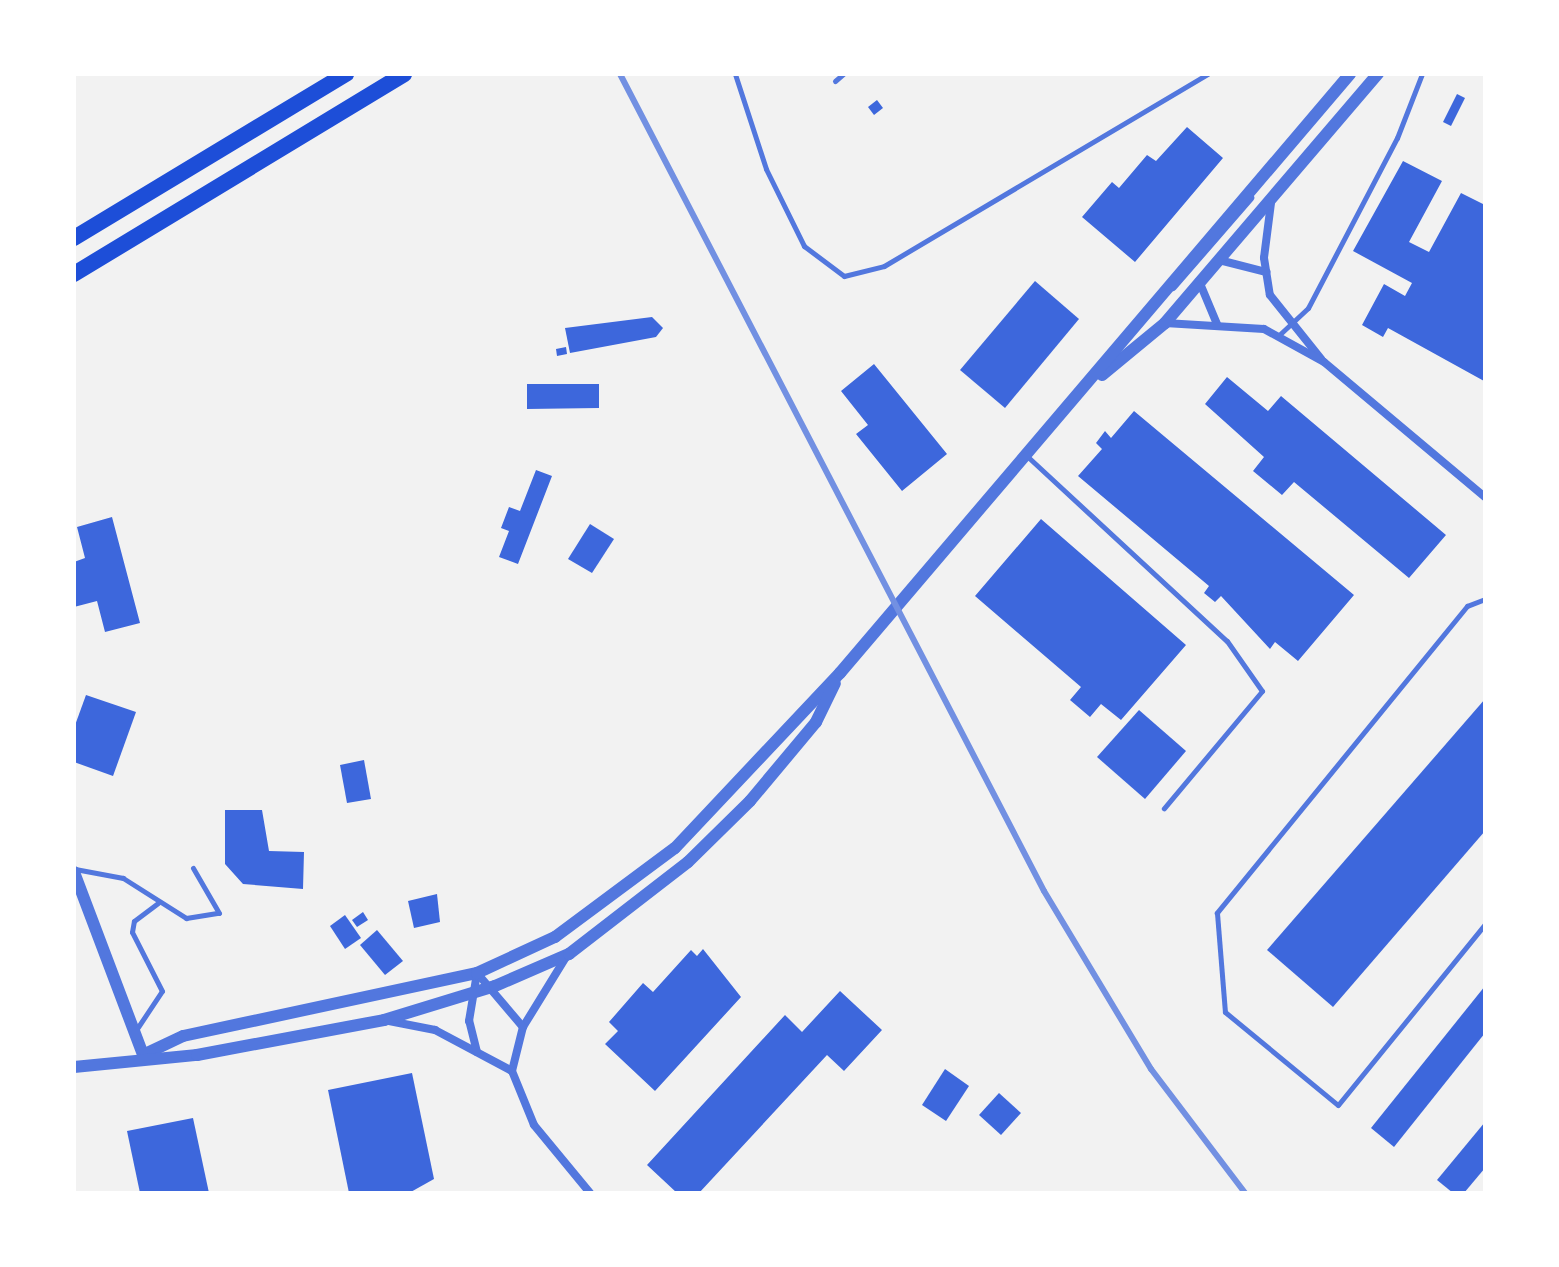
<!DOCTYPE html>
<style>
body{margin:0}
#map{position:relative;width:1559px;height:1267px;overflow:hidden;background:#f2f2f2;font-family:Rubik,sans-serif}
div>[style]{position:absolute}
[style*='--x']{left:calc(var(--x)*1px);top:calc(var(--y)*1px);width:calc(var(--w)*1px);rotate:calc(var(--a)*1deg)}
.building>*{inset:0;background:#3d67dc}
.service>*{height:5px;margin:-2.5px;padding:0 2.5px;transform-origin:2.5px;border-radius:2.5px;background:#5277de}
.minor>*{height:8px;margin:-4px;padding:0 4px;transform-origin:4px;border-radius:4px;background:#5277de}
.tertiary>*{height:12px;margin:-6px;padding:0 6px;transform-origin:6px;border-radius:6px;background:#5277de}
.trunk>*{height:16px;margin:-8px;padding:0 8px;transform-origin:8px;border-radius:8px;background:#1d4ed8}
.rail>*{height:6px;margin:-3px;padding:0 3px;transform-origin:3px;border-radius:3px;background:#7290e2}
span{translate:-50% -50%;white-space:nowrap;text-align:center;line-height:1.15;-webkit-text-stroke:6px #fff;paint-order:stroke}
.frame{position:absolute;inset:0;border:76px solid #fff;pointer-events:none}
</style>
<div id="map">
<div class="building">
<i style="clip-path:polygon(1457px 94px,1465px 98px,1451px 126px,1443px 122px)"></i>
<i style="clip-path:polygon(877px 100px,883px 108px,874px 115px,868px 107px)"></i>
<i style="clip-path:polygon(1187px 127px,1223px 158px,1135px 262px,1082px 217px,1112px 182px,1119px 188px,1147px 155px,1156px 161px)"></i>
<i style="clip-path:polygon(1403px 161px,1442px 181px,1409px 242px,1429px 252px,1461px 193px,1485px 205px,1484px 381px,1388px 328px,1383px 337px,1362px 325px,1384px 284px,1405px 296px,1412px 283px,1353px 251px)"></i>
<i style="clip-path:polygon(1035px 281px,1079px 319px,1005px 408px,960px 370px)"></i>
<i style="clip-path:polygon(652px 317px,663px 328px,656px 337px,570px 353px,565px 328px)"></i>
<i style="clip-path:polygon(566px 347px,567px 354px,557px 356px,556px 349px)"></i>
<i style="clip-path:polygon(874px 364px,947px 454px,902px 491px,856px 434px,868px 425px,841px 391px)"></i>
<i style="clip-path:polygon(1227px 377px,1268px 411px,1281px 396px,1446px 535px,1409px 578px,1294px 482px,1282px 495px,1253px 471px,1264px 457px,1205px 404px)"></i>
<i style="clip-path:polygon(527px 384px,599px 384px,599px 408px,527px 409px)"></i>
<i style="clip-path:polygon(1134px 411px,1354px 595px,1298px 661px,1275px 642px,1270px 649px,1221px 596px,1215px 602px,1204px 593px,1209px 586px,1078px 476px,1102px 449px,1096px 443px,1105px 431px,1111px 438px)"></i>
<i style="clip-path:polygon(536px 470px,552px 476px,518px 564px,499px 557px,509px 531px,501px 528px,509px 507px,520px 511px)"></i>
<i style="clip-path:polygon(112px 517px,140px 623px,105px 632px,97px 601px,74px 607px,74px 562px,85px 558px,77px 527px)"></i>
<i style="clip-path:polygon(1041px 519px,1186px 645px,1121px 720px,1101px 704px,1090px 717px,1070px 700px,1081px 687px,975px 596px)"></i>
<i style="clip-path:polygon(590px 524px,614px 539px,592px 573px,568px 559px)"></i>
<i style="clip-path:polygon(86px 695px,136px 712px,113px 776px,74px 762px,74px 728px)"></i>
<i style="clip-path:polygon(1485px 699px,1485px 831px,1333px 1007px,1267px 950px)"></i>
<i style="clip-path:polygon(1139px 710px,1186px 751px,1145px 799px,1097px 757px)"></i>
<i style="clip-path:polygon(364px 760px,371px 799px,347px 803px,340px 765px)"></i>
<i style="clip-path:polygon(225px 810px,262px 810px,269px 851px,304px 852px,303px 889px,243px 884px,225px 864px)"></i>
<i style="clip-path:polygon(437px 894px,440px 922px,414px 928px,408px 901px)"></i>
<i style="clip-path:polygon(363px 912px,368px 920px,357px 927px,352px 920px)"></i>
<i style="clip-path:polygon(345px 915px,361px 938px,345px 949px,330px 926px)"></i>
<i style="clip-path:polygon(377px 930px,403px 961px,385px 975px,360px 945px)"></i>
<i style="clip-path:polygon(703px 949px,741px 997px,655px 1091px,605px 1044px,618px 1031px,609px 1022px,643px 983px,653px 992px,691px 950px,697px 956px)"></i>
<i style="clip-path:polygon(1485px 986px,1485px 1033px,1394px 1147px,1371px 1128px)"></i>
<i style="clip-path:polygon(840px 991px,882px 1030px,844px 1071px,827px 1055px,699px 1193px,677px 1193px,647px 1165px,785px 1015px,802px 1032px)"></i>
<i style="clip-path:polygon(945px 1069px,969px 1086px,946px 1121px,922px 1105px)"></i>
<i style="clip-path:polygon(412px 1073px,434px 1179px,409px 1193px,349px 1193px,328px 1090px)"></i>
<i style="clip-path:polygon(999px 1093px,1021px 1113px,1001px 1135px,979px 1115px)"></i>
<i style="clip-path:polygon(193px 1118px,209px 1193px,140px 1193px,127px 1131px)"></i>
<i style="clip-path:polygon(1485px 1122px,1485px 1168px,1464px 1193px,1453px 1193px,1437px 1180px)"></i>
</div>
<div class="service">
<i style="--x:735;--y:74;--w:100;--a:71.9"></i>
<i style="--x:766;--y:169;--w:86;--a:63.7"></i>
<i style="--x:804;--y:246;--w:50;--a:36.9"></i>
<i style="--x:844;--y:276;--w:41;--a:-14"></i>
<i style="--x:884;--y:266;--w:377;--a:-30.7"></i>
<i style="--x:835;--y:81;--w:11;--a:-41"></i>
<i style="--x:1278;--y:336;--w:41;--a:-43"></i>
<i style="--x:1308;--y:308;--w:192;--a:-62.4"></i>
<i style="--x:1397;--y:138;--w:69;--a:-68.7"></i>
<i style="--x:1028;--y:457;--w:271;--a:42.8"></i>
<i style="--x:1227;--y:641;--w:61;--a:55"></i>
<i style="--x:1262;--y:691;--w:153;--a:129.9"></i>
<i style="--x:1485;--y:599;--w:19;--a:159"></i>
<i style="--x:1467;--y:606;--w:396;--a:129.2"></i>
<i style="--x:1217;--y:913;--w:99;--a:85.4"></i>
<i style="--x:1225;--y:1012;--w:146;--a:39.5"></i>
<i style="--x:1338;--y:1105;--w:233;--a:-50.9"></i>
<i style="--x:75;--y:869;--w:49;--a:10.6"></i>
<i style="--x:123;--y:878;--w:75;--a:32.4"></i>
<i style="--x:186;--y:918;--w:33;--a:-9"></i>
<i style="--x:219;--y:913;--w:52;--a:-120"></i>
<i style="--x:138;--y:1027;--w:43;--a:-56.3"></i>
<i style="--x:162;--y:991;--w:66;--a:-117"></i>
<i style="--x:132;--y:932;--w:11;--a:-80"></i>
<i style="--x:134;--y:921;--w:30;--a:-37"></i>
</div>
<div class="minor">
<i style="--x:1271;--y:203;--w:55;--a:97.3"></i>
<i style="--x:1264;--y:258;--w:37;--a:81"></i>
<i style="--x:1270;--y:295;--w:82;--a:51.4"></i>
<i style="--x:1219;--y:260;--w:49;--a:14.3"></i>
<i style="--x:1199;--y:281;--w:47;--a:67.3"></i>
<i style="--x:1173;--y:287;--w:118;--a:-49.1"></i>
<i style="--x:1165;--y:323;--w:99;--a:3.5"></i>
<i style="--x:1264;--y:329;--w:68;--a:28.8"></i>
<i style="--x:1324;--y:362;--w:210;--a:40"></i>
<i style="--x:389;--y:1021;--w:47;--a:11.1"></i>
<i style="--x:435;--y:1030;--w:87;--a:28"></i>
<i style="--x:512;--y:1071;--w:45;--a:-76"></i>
<i style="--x:523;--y:1027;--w:82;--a:-58.4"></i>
<i style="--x:477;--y:1052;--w:32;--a:-104"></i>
<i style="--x:469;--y:1021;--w:49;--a:-80.5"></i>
<i style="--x:477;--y:973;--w:71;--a:49.6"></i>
<i style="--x:512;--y:1071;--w:58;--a:67.8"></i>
<i style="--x:534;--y:1125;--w:88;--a:50.5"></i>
</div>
<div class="tertiary">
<i style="--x:1102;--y:375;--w:82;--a:-39.5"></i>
<i style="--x:1165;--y:323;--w:328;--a:-49.5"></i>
<i style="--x:74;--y:872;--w:196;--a:69.3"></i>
<i style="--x:143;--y:1055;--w:44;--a:-25.4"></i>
<i style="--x:183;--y:1036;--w:301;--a:-12.1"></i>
<i style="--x:477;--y:973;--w:86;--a:-24.8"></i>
<i style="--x:555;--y:937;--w:149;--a:-36.6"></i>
<i style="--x:675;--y:848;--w:241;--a:-46.7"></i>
<i style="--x:840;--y:673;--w:787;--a:-49.59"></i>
<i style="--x:74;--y:1067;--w:124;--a:-5.6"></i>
<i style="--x:197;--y:1055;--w:190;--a:-10.6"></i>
<i style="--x:384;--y:1020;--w:116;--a:-17"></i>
<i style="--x:495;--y:986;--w:81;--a:-23.4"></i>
<i style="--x:569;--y:954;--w:150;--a:-37.7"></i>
<i style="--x:688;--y:862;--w:87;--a:-44.5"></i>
<i style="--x:750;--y:801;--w:103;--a:-50.1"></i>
<i style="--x:816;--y:722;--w:43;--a:-64"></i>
</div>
<div class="trunk">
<i style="--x:74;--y:238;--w:318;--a:-31.1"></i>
<i style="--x:74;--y:274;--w:386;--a:-31.2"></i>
</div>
<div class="rail">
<i style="--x:620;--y:74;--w:920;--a:62.57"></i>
<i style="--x:1044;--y:891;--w:208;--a:59"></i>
<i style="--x:1151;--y:1069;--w:156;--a:52.8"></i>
</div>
<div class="frame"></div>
</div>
